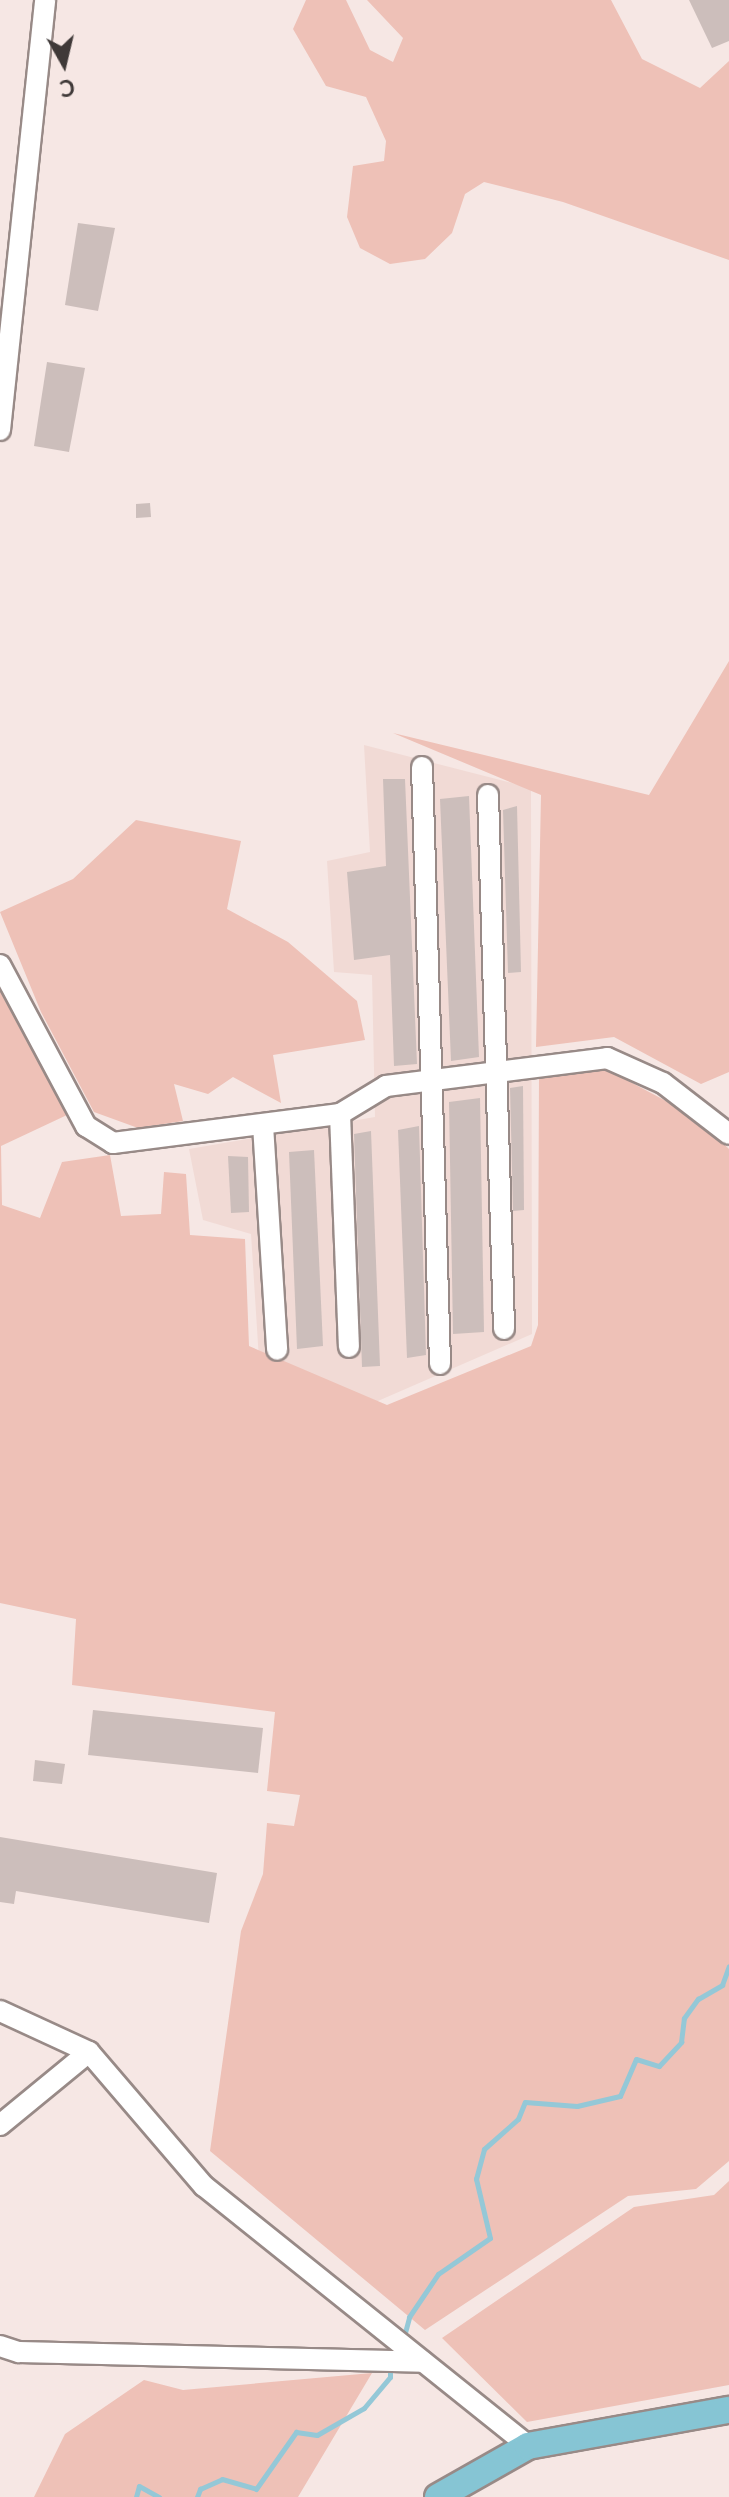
<!DOCTYPE html>
<meta charset="utf-8">
<style>
body{margin:0}
#map{position:relative;width:729px;height:2497px;overflow:hidden;background:#f6e7e4;font-family:Lato,sans-serif}
div>[style]{position:absolute}
[style*='--x']{left:calc(var(--x)*1px);top:calc(var(--y)*1px);width:calc(var(--w)*1px);rotate:calc(var(--a)*1deg)}
.built>*{inset:0;background:#f1dad5}
.green>*{inset:0;background:#eec1b7}
.stream>*{height:5px;margin:-2.5px;padding:0 2.5px;transform-origin:2.5px;border-radius:2.5px;background:#94c8d7}
.building>*{inset:0;background:#ccbebb}
.roads{filter:drop-shadow(2px 0 #988a87) drop-shadow(-2px 0 #988a87) drop-shadow(0 2px #988a87) drop-shadow(0 -2px #988a87)}
.minor>*{height:20px;margin:-10px;padding:0 10px;transform-origin:10px;border-radius:10px;background:#fff}
.major>*{height:26px;margin:-13px;padding:0 13px;transform-origin:13px;border-radius:13px;background:#86c5d4}
span{translate:-50% -50%;white-space:nowrap;text-align:center;line-height:1.15;-webkit-text-stroke:6px #f6e7e4;paint-order:stroke}
.north{position:absolute;left:24px;top:24px;width:80px;height:80px;-webkit-text-stroke:6px #f6e7e4;paint-order:stroke;rotate:172deg;font-size:22px;font-weight:700;line-height:32px;text-align:center;color:#3f3938}
.north::after{content:'';display:block;margin:auto;width:28px;height:36px;background:#3f3938;clip-path:polygon(50% 0,100% 100%,50% 72%,0 100%)}
</style>
<div id="map">
<div class="built">
<i style="clip-path:polygon(364px 745px,531px 788px,532px 1334px,371px 1404px,259px 1360px,251px 1234px,203px 1220px,189px 1149px,375px 1117px,372px 975px,334px 972px,327px 861px,370px 852px)"></i>
</div>
<div class="green">
<i style="clip-path:polygon(306px 0,346px 0,370px 50px,393px 62px,403px 38px,367px 0,611px 0,642px 59px,700px 88px,729px 61px,729px 260px,563px 202px,484px 182px,465px 194px,452px 233px,425px 259px,390px 264px,360px 248px,347px 217px,353px 166px,384px 161px,386px 141px,366px 97px,326px 86px,293px 29px)"></i>
<i style="clip-path:polygon(729px 661px,729px 1072px,701px 1084px,614px 1037px,536px 1047px,541px 795px,393px 733px,649px 795px)"></i>
<i style="clip-path:polygon(136px 820px,241px 841px,227px 909px,288px 942px,357px 1001px,365px 1040px,273px 1055px,281px 1103px,233px 1077px,208px 1094px,174px 1084px,183px 1121px,138px 1128px,94px 1112px,41px 1012px,0 912px,73px 879px)"></i>
<i style="clip-path:polygon(0 987px,67px 1115px,1px 1146px,2px 1205px,40px 1218px,62px 1162px,110px 1155px,121px 1216px,161px 1214px,164px 1172px,186px 1174px,190px 1235px,245px 1239px,249px 1346px,387px 1405px,531px 1346px,538px 1325px,539px 1073px,606px 1069px,696px 1117px,729px 1149px,729px 2161px,696px 2189px,628px 2196px,425px 2330px,210px 2151px,241px 1931px,263px 1874px,267px 1823px,294px 1826px,300px 1795px,267px 1791px,275px 1712px,72px 1685px,76px 1619px,0 1603px)"></i>
<i style="clip-path:polygon(729px 2181px,729px 2385px,527px 2422px,442px 2338px,634px 2207px,714px 2195px)"></i>
<i style="clip-path:polygon(372px 2373px,298px 2497px,34px 2497px,65px 2434px,144px 2380px,183px 2390px)"></i>
</div>
<div class="stream">
<i style="--x:403;--y:2340;--w:24;--a:-75"></i>
<i style="--x:409;--y:2317;--w:52;--a:-56"></i>
<i style="--x:438;--y:2274;--w:63;--a:-34.7"></i>
<i style="--x:490;--y:2238;--w:61;--a:-103.3"></i>
<i style="--x:476;--y:2179;--w:31;--a:-75"></i>
<i style="--x:484;--y:2149;--w:45;--a:-41.4"></i>
<i style="--x:518;--y:2119;--w:18;--a:-68"></i>
<i style="--x:525;--y:2102;--w:52;--a:4.4"></i>
<i style="--x:577;--y:2106;--w:44;--a:-13.1"></i>
<i style="--x:620;--y:2096;--w:40;--a:-66.6"></i>
<i style="--x:636;--y:2059;--w:24;--a:17"></i>
<i style="--x:659;--y:2066;--w:33;--a:-47"></i>
<i style="--x:681;--y:2042;--w:24;--a:-83"></i>
<i style="--x:684;--y:2018;--w:24;--a:-54"></i>
<i style="--x:698;--y:1999;--w:28;--a:-30"></i>
<i style="--x:722;--y:1985;--w:20;--a:-70"></i>
<i style="--x:136;--y:2497;--w:11;--a:-75"></i>
<i style="--x:139;--y:2486;--w:23;--a:29"></i>
<i style="--x:197;--y:2497;--w:9;--a:-69"></i>
<i style="--x:200;--y:2489;--w:24;--a:-24"></i>
<i style="--x:222;--y:2479;--w:35;--a:16"></i>
<i style="--x:256;--y:2489;--w:70;--a:-54.9"></i>
<i style="--x:296;--y:2432;--w:21;--a:8"></i>
<i style="--x:317;--y:2435;--w:54;--a:-29.9"></i>
<i style="--x:364;--y:2408;--w:40;--a:-50"></i>
<i style="--x:390;--y:2377;--w:11;--a:-90"></i>
</div>
<div class="building">
<i style="clip-path:polygon(689px 0,729px 0,729px 41px,712px 48px)"></i>
<i style="clip-path:polygon(78px 223px,115px 228px,98px 311px,65px 305px)"></i>
<i style="clip-path:polygon(47px 362px,85px 368px,69px 452px,34px 446px)"></i>
<i style="clip-path:polygon(150px 503px,151px 517px,136px 518px,136px 504px)"></i>
<i style="clip-path:polygon(383px 779px,405px 779px,417px 1064px,394px 1066px,390px 955px,354px 960px,347px 872px,386px 866px)"></i>
<i style="clip-path:polygon(469px 796px,479px 1057px,451px 1061px,440px 799px)"></i>
<i style="clip-path:polygon(517px 806px,521px 972px,508px 973px,503px 810px)"></i>
<i style="clip-path:polygon(523px 1086px,524px 1210px,513px 1211px,510px 1088px)"></i>
<i style="clip-path:polygon(480px 1098px,484px 1332px,453px 1334px,449px 1102px)"></i>
<i style="clip-path:polygon(419px 1126px,426px 1355px,407px 1358px,398px 1130px)"></i>
<i style="clip-path:polygon(371px 1131px,380px 1366px,362px 1367px,354px 1134px)"></i>
<i style="clip-path:polygon(314px 1150px,323px 1346px,297px 1349px,289px 1152px)"></i>
<i style="clip-path:polygon(228px 1156px,248px 1157px,249px 1212px,231px 1213px)"></i>
<i style="clip-path:polygon(93px 1710px,263px 1728px,258px 1773px,88px 1755px)"></i>
<i style="clip-path:polygon(35px 1760px,65px 1764px,62px 1784px,33px 1781px)"></i>
<i style="clip-path:polygon(0 1837px,217px 1873px,209px 1923px,16px 1891px,14px 1904px,0 1902px)"></i>
</div>
<div class="roads">
<div class="minor">
<i style="--x:0;--y:430;--w:432;--a:-84"></i>
<i style="--x:422;--y:767;--w:597;--a:88.27"></i>
<i style="--x:488;--y:795;--w:534;--a:88.28"></i>
<i style="--x:0;--y:965;--w:183;--a:61.9"></i>
<i style="--x:86;--y:1126;--w:32;--a:32"></i>
<i style="--x:113;--y:1143;--w:229;--a:-7.3"></i>
<i style="--x:340;--y:1114;--w:54;--a:-31.3"></i>
<i style="--x:386;--y:1086;--w:223;--a:-7.2"></i>
<i style="--x:607;--y:1058;--w:61;--a:24.1"></i>
<i style="--x:663;--y:1083;--w:83;--a:37.7"></i>
<i style="--x:340;--y:1114;--w:233;--a:87.8"></i>
<i style="--x:263;--y:1125;--w:225;--a:86.4"></i>
<i style="--x:0;--y:2011;--w:98;--a:24.7"></i>
<i style="--x:89;--y:2052;--w:177;--a:49.4"></i>
<i style="--x:204;--y:2186;--w:415;--a:38.7"></i>
<i style="--x:0;--y:2125;--w:115;--a:-39.4"></i>
<i style="--x:0;--y:2346;--w:20;--a:18"></i>
<i style="--x:19;--y:2352;--w:404;--a:1.4"></i>
</div>
<div class="major">
<i style="--x:438;--y:2497;--w:103;--a:-29.5"></i>
<i style="--x:528;--y:2446;--w:204;--a:-10.2"></i>
</div>
</div>
<div class="north">С</div>
</div>
